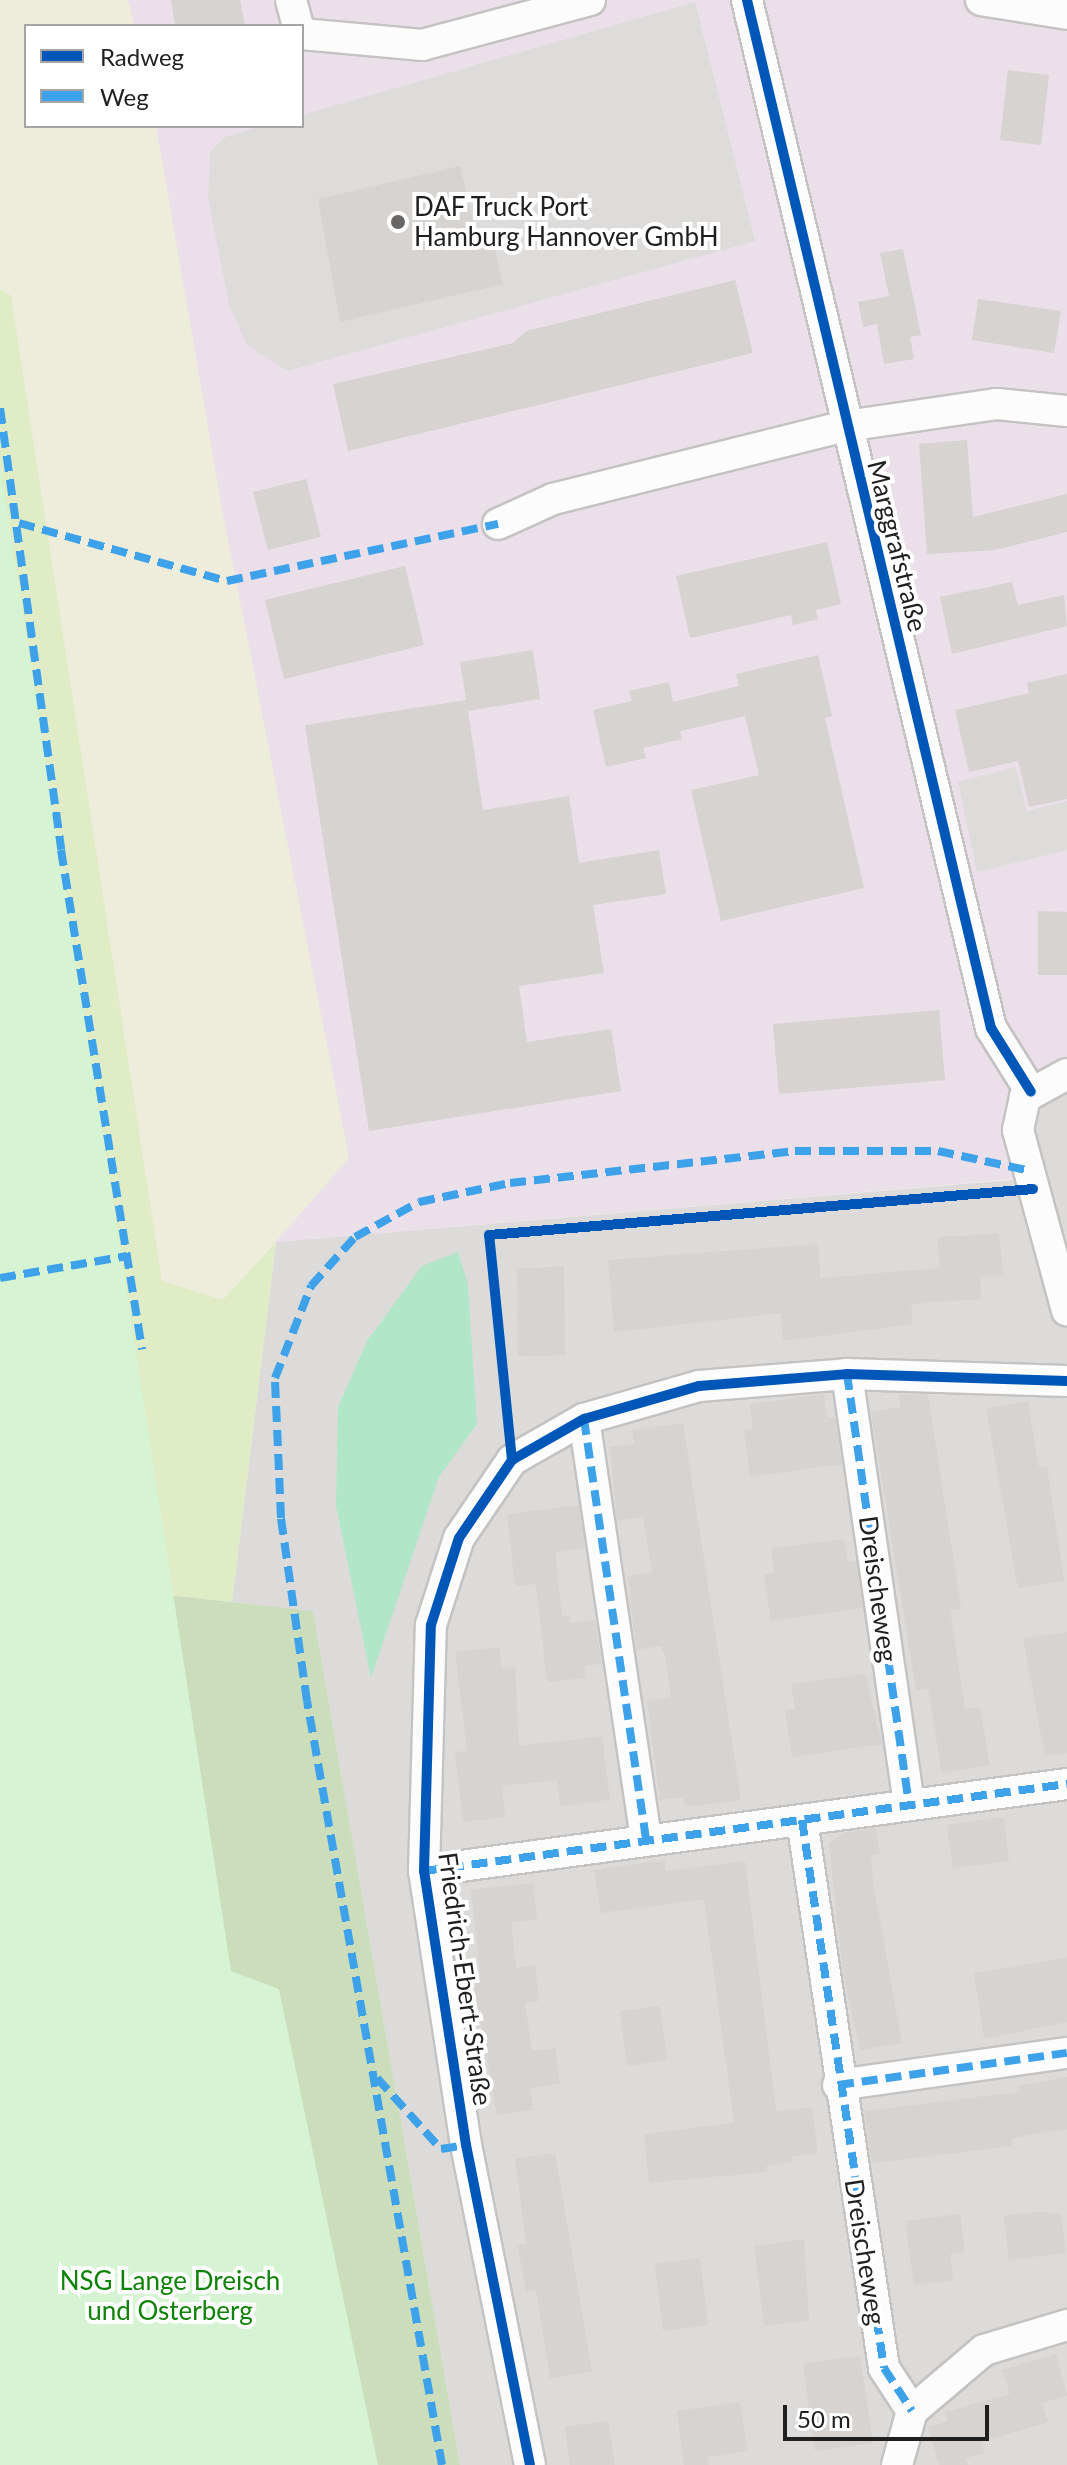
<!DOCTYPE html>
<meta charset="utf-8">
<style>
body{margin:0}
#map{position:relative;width:1067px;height:2465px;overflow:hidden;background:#edebe8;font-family:Lato,sans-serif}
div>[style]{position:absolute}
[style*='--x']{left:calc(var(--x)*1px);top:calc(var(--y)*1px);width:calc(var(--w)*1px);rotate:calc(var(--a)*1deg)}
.residential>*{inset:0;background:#dcdbd9}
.industrial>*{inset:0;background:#ebdfe9}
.farmland>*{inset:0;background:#eeecda}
.grass>*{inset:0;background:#dfecc5}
.forest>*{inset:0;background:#ccddbc}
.park>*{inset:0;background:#d6f4d3}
.pitch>*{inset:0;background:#b1e6c8}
.parking>*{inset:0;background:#dddcdb}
.building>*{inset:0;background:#d6d3d0}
.roads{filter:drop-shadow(2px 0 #c4c3c2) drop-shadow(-2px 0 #c4c3c2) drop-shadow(0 2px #c4c3c2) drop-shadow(0 -2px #c4c3c2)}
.street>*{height:30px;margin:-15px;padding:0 15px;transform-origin:15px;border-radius:15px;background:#fcfcfc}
.quiet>*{height:8px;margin-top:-4px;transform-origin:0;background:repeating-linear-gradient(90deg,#3da2ea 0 16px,transparent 0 24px)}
.cycleway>*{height:10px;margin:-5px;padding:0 5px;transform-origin:5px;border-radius:5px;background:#0057b8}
.dots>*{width:22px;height:22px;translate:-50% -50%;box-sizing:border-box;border:4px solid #fff;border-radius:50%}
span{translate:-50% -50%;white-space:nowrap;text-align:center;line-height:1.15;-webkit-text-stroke:8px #fff;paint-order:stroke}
.poi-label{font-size:26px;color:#1f1f1f}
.left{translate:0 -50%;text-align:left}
.street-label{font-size:26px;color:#1f1f1f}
.park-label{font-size:26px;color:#0f8208}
.legend{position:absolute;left:24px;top:24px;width:280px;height:104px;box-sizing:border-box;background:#fff;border:2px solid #a5a5a5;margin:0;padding:10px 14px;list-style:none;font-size:24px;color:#1f1f1f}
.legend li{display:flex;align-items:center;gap:16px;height:40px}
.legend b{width:40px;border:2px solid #a5a5a5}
.scale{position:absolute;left:783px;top:2405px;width:206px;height:36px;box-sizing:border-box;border:4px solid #1f1f1f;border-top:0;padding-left:10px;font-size:24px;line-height:28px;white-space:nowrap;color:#1f1f1f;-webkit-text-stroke:6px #fff;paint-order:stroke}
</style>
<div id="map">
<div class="residential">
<i style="clip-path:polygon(1067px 1068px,1067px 2465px,460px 2465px,313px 1612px,232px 1602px,276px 1242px,1023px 1179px,1012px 1126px)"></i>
</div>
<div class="industrial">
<i style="clip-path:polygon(128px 0,1067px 0,1067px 1068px,1019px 1092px,1024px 1178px,276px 1242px,349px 1158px,223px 515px,156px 126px,302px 126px,302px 26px,134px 26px)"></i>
</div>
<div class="farmland">
<i style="clip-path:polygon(0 0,128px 0,134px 26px,26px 26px,26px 126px,156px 126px,223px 515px,349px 1158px,223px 1301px,162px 1281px,11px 297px,0 289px)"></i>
</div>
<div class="grass">
<i style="clip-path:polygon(0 289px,11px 296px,162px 1281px,223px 1300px,276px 1242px,232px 1602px,166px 1595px,0 621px)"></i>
</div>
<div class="forest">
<i style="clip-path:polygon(166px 1595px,313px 1611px,460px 2465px,0 2465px,0 1889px)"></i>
</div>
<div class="park">
<i style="clip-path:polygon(0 465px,231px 1971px,279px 1989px,378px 2465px,0 2465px)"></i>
</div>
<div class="pitch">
<i style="clip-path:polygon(458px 1252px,468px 1285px,477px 1424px,439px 1477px,371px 1678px,336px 1506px,338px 1407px,367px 1341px,422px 1266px)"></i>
</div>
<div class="parking">
<i style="clip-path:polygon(695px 2px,755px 241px,287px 371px,247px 345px,229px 305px,208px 197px,210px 152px,225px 137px,263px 126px,302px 126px,302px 115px)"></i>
<i style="clip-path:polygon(1016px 767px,1027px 811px,1067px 801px,1067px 850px,977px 872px,958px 782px)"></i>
</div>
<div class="building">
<i style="clip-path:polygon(171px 0,240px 0,245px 26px,175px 26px)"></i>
<i style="clip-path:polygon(1008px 70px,1049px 75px,1041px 145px,1000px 140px)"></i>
<i style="clip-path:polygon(460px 166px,480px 249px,494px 245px,503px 284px,340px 322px,318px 199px)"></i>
<i style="clip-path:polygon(903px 249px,921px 335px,910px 337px,914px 359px,884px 364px,877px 324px,863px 327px,858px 302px,889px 296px,880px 253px)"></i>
<i style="clip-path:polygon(735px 280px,753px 353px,348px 451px,333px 384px,513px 343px,526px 331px)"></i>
<i style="clip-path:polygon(978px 299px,1061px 311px,1054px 353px,972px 340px)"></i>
<i style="clip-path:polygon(967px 440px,973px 517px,1067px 494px,1067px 532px,995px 550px,927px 554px,919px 444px)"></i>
<i style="clip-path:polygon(306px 479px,321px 537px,268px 550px,253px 492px)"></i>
<i style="clip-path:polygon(827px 542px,841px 604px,816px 610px,818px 619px,793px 625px,791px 615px,690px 638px,676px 576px)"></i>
<i style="clip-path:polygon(405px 566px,424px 645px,284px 679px,265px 600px)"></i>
<i style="clip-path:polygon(1012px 582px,1018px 605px,1064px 595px,1067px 626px,952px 654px,940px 597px)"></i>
<i style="clip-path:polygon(533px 650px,540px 699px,468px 711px,483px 810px,569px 796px,579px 863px,659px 850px,666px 894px,593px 905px,604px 973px,519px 986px,527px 1042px,611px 1029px,621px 1091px,369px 1131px,305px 725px,466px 700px,460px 662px)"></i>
<i style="clip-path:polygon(818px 655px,832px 716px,825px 718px,864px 888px,721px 921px,691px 790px,759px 775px,745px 716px,680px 731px,682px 739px,643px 748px,646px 758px,606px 767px,593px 710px,632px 701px,629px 691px,669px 682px,673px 702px,739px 686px,736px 674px)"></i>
<i style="clip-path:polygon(1067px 674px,1067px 799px,1029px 807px,1018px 761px,969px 772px,955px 710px,1029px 693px,1027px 683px)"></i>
<i style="clip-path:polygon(1038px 911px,1067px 912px,1067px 975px,1038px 975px)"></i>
<i style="clip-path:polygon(939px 1010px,945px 1080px,779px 1094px,773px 1024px)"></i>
<i style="clip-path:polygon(999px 1233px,1003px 1275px,980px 1277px,981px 1299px,911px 1304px,913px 1324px,783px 1341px,781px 1313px,614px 1332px,608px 1260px,818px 1244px,820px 1278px,940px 1268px,937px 1237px)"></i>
<i style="clip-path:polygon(564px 1266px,565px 1355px,518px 1357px,517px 1269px)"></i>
<i style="clip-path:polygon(824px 1394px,827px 1418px,835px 1417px,842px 1464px,750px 1477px,744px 1430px,753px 1428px,750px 1404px)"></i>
<i style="clip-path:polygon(899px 1394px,928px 1395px,961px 1608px,950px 1610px,965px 1709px,980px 1707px,990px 1765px,942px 1773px,928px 1688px,916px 1690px,871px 1412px,900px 1407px)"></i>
<i style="clip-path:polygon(1028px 1401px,1039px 1468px,1047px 1466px,1064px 1581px,1018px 1588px,986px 1408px)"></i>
<i style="clip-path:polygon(683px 1423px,741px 1800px,685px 1807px,684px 1797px,660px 1800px,647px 1701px,671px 1697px,665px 1656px,661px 1646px,636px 1650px,628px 1576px,652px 1572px,643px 1517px,617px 1521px,610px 1447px,634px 1444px,632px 1430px)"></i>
<i style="clip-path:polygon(579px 1505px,585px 1548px,555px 1552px,562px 1617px,570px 1616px,570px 1623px,595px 1620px,602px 1664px,585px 1666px,586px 1678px,547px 1682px,536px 1584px,515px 1586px,507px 1514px)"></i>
<i style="clip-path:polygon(844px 1539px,848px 1562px,856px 1561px,863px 1608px,771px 1621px,764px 1574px,774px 1573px,771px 1548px)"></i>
<i style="clip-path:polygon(1067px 1632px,1067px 1753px,1045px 1756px,1023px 1638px)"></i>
<i style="clip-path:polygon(499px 1647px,502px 1668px,515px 1667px,519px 1746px,602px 1736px,610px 1800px,560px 1806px,557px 1780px,502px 1786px,505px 1817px,463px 1822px,455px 1752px,467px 1751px,455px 1652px)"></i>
<i style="clip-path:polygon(865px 1674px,882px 1744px,792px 1757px,785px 1710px,795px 1709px,791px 1684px)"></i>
<i style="clip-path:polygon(1004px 1817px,1009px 1861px,953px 1868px,947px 1825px)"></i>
<i style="clip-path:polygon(876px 1828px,880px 1854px,871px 1856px,873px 1882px,902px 2043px,860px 2050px,843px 1972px,829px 1844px,844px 1833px)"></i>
<i style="clip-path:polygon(665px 1860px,666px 1871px,745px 1861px,776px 2112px,812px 2107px,818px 2153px,792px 2156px,792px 2162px,766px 2166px,767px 2172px,649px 2183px,644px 2134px,734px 2123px,704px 1899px,601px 1913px,594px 1870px)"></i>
<i style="clip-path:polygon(533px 1883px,537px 1919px,511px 1922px,516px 1968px,535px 1965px,539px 2001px,525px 2003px,532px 2051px,555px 2048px,560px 2084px,530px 2088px,533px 2110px,497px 2115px,472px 1974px,480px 1973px,471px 1890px)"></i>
<i style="clip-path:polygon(1067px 1958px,1067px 2022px,984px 2039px,974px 1973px)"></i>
<i style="clip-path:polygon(660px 2006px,667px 2060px,627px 2066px,620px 2011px)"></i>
<i style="clip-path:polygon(1067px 2077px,1067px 2129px,1012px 2138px,1013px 2146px,872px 2163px,864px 2111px,1020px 2092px,1018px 2086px)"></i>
<i style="clip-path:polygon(555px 2153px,592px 2372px,550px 2378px,536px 2290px,526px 2292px,518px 2245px,526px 2244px,515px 2159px)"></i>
<i style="clip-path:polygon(1037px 2212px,1061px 2214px,1066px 2253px,1009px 2260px,1004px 2216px)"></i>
<i style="clip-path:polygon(960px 2214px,965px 2252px,950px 2254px,953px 2280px,914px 2285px,905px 2221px)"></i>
<i style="clip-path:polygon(804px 2239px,809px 2320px,764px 2326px,754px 2246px)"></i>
<i style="clip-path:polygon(700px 2258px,708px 2325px,663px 2331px,655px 2264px)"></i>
<i style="clip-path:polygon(1056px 2354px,1067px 2395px,1042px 2403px,1048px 2422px,981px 2442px,984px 2453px,966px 2458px,968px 2465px,939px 2465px,928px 2427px,948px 2421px,945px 2412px,1010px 2394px,1002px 2370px)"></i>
<i style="clip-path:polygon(860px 2356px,873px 2443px,815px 2451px,803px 2364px)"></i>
<i style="clip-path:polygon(740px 2402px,747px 2451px,708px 2457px,709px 2465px,684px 2465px,677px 2411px)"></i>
<i style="clip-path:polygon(608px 2421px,615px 2465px,570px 2465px,565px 2427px)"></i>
</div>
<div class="roads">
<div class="street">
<i style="--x:291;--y:0;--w:27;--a:75"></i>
<i style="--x:747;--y:0;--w:1057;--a:76.65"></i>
<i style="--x:991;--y:1028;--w:75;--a:58"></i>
<i style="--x:981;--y:0;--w:87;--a:9.2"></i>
<i style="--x:302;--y:34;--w:121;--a:5.2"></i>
<i style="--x:422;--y:45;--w:174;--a:-15"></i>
<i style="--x:498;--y:524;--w:60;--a:-24.4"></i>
<i style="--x:553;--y:499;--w:302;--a:-14"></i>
<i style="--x:846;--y:426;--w:153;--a:-8.3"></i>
<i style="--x:997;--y:404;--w:70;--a:5.7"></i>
<i style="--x:1067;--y:1074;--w:48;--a:151.3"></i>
<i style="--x:1025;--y:1097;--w:34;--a:102"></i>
<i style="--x:1018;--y:1130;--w:187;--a:74.8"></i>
<i style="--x:847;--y:1374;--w:434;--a:81.8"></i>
<i style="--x:584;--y:1419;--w:426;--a:81.6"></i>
<i style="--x:802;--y:1820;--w:554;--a:81.49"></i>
<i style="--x:884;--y:2368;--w:51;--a:56.9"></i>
<i style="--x:424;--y:1871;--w:649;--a:-7.71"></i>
<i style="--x:838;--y:2085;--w:231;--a:-8"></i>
<i style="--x:530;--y:2465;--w:326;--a:-101.3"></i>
<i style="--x:466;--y:2145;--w:277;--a:-98.7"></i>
<i style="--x:424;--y:1871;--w:246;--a:-88.4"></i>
<i style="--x:431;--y:1625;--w:91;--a:-72.2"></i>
<i style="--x:459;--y:1538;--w:94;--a:-55.8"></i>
<i style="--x:512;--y:1460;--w:83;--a:-29.7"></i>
<i style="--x:584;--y:1419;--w:120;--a:-16"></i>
<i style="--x:699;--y:1386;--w:148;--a:-4.6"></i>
<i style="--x:847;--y:1374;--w:220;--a:1.8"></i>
<i style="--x:897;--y:2465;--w:56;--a:-74.5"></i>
<i style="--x:912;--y:2411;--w:94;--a:-40.3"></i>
<i style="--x:984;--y:2350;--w:87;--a:-16.8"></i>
</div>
</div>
<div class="quiet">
<i style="--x:0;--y:408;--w:446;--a:82.1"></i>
<i style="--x:61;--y:850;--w:506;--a:80.78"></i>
<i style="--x:19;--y:523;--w:216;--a:15.6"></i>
<i style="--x:227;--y:581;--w:277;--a:-11.9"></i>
<i style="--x:0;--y:1278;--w:129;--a:-9.8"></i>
<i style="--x:847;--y:1374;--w:434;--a:81.8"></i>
<i style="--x:584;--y:1419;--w:426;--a:81.6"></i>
<i style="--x:802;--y:1820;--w:554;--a:81.49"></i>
<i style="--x:884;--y:2368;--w:51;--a:56.9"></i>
<i style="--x:424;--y:1871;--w:649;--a:-7.71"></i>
<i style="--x:377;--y:2078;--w:96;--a:48"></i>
<i style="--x:441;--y:2149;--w:25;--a:-9"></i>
<i style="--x:838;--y:2085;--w:231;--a:-8"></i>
<i style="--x:442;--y:2465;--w:776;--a:-100.02"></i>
<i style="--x:307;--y:1701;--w:185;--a:-98.1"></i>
<i style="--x:281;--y:1518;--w:140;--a:-92.5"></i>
<i style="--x:275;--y:1378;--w:99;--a:-68.6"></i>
<i style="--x:311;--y:1286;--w:66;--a:-48.1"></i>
<i style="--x:355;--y:1237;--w:73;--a:-28.7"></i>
<i style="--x:419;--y:1202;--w:93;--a:-11.8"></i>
<i style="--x:510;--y:1183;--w:287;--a:-6.4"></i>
<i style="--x:795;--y:1151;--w:143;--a:0"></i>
<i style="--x:938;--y:1151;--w:91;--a:12.1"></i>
</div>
<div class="cycleway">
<i style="--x:747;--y:0;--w:1057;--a:76.65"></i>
<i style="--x:991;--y:1028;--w:75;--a:58"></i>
<i style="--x:512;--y:1460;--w:226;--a:-95.8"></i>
<i style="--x:489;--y:1235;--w:546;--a:-4.83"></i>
<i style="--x:530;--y:2465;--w:326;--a:-101.3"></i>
<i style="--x:466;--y:2145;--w:277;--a:-98.7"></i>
<i style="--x:424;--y:1871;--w:246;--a:-88.4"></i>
<i style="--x:431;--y:1625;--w:91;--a:-72.2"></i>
<i style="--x:459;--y:1538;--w:94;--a:-55.8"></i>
<i style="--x:512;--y:1460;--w:83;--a:-29.7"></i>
<i style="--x:584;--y:1419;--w:120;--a:-16"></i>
<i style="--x:699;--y:1386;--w:148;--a:-4.6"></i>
<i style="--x:847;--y:1374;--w:220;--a:1.8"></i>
</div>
<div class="dots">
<i style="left:398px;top:222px;background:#676665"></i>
</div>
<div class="poi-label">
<span class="left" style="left:414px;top:222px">DAF Truck Port<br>Hamburg Hannover GmbH</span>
</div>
<div class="street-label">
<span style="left:897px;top:546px;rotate:76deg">Marggrafstraße</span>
<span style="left:878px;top:1589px;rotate:82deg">Dreischeweg</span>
<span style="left:465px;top:1979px;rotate:82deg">Friedrich-Ebert-Straße</span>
<span style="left:865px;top:2252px;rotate:81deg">Dreischeweg</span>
</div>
<div class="park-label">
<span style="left:170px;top:2296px">NSG Lange Dreisch<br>und Osterberg</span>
</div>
<ul class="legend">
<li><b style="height:10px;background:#0057b8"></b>Radweg</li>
<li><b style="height:10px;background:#3da2ea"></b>Weg</li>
</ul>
<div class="scale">50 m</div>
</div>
